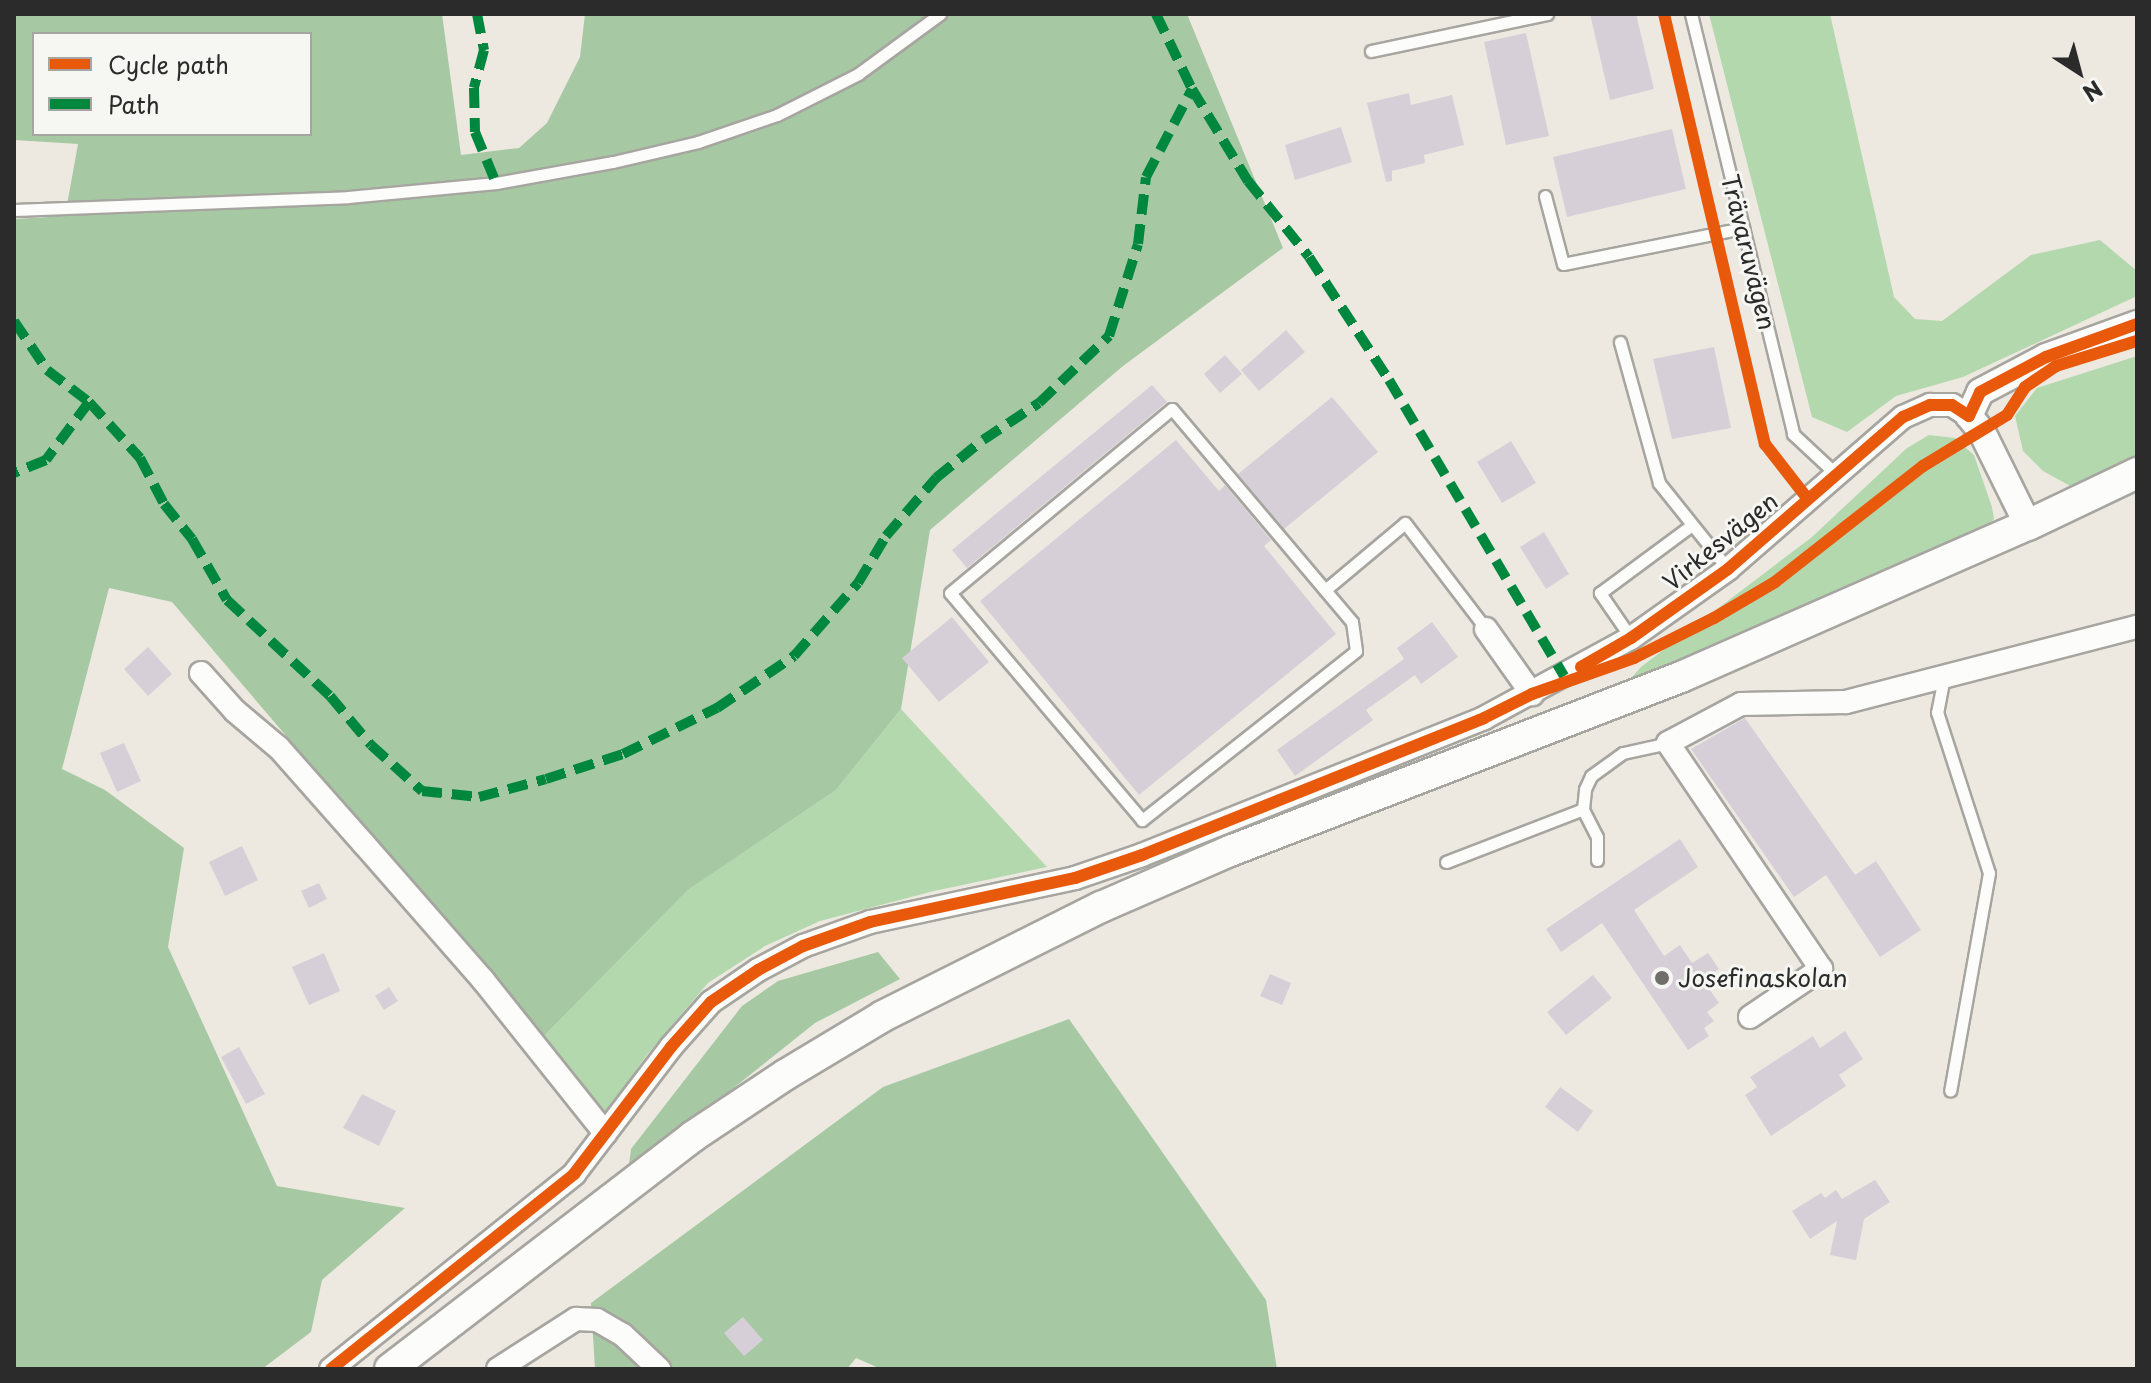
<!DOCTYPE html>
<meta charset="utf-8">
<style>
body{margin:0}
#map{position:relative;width:2151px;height:1383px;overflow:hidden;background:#ede9e0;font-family:"Playpen Sans",sans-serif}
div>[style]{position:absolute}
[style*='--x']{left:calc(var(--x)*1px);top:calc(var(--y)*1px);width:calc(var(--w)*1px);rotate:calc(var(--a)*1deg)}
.green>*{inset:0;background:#b4d8ae}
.forest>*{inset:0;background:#a6c9a4}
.building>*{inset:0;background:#d7cfd8}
.roads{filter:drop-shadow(2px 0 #a7a5a0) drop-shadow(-2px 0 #a7a5a0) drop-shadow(0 2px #a7a5a0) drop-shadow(0 -2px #a7a5a0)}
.service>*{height:11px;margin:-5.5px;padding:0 5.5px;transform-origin:5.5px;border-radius:5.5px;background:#fcfcfa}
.minor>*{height:22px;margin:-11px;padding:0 11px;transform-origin:11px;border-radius:11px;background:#fcfcfa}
.tertiary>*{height:26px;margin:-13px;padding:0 13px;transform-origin:13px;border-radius:13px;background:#fcfcfa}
.secondary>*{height:30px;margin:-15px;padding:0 15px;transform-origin:15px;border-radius:15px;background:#fcfcfa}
.quiet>*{height:10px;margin-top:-5px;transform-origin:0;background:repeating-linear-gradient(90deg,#00873e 0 20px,transparent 0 30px)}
.cycleway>*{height:12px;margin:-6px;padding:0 6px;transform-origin:6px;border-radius:6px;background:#e8590c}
.dots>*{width:22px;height:22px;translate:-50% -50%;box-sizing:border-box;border:4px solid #f6f6f2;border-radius:50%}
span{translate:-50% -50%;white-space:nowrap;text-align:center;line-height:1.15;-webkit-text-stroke:6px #f6f6f2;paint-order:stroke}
.street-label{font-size:24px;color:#2b2b2b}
.poi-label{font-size:24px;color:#2b2b2b}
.left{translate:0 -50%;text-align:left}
.frame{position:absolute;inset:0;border:16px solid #2b2b2b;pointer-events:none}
.legend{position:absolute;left:32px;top:32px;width:280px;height:104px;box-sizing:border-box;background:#f6f6f2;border:2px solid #a5a5a2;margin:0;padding:10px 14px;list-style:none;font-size:24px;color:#2b2b2b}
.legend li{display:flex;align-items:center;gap:16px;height:40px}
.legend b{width:40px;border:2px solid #a5a5a2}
.north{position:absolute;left:2039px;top:32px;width:80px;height:80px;-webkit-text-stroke:6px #f6f6f2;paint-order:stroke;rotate:144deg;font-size:22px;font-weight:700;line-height:32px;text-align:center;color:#2b2b2b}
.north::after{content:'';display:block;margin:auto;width:28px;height:36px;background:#2b2b2b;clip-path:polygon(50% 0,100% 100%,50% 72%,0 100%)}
</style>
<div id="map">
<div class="green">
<i style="clip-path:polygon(1709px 14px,1830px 14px,1894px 297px,1915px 319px,1942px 321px,2031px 255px,2100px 240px,2137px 271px,2137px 296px,1963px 377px,1896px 396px,1847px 432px,1812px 417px)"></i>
<i style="clip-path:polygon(2137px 356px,2137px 456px,2074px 488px,2043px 471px,2023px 451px,2015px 416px,2037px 388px)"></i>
<i style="clip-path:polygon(1929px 435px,1955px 438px,1974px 455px,1992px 507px,1994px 519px,1982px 532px,1619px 692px,1641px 667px,1812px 537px,1907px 448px)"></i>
<i style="clip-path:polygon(901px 709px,1047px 867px,934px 891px,820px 921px,765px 946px,708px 983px,646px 1056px,606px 1114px,543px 1037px,688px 890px,836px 790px)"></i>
</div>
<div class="forest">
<i style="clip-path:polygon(evenodd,14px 14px,442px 14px,461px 155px,519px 148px,547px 123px,580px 57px,585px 14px,1187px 14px,1283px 248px,1123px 366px,930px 530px,901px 709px,836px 790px,688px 890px,543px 1037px,172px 602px,109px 588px,62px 769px,105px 790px,184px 848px,168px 947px,277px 1186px,405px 1208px,322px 1280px,311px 1332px,262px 1369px,14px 1369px,14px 219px,65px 216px,78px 144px,14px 140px,14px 14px,34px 34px,310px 34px,310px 134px,34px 134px,34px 34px)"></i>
<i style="clip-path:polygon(878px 952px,900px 979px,815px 1023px,628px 1172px,631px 1149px,742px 1006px,778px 981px)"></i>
<i style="clip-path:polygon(1069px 1019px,1266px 1300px,1277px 1369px,881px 1369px,856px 1358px,847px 1369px,595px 1369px,591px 1303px,883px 1087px)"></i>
</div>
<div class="building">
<i style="clip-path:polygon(1590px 14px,1636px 14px,1654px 89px,1610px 100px)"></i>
<i style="clip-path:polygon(1526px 33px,1549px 136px,1506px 145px,1484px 42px)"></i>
<i style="clip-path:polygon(1409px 93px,1411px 105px,1452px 95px,1464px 145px,1424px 155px,1425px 163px,1392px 171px,1392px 181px,1386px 182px,1367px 103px)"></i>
<i style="clip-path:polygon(1341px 127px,1352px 162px,1295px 180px,1285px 145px)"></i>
<i style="clip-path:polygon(1672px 129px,1686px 189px,1567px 217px,1553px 157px)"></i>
<i style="clip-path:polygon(1286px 330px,1305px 352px,1259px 391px,1241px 370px)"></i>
<i style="clip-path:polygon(1714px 347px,1731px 428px,1672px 439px,1653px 359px)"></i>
<i style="clip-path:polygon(1225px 355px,1242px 374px,1220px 393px,1204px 374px)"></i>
<i style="clip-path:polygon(1152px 385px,1167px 402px,967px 568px,952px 550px)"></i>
<i style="clip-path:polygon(1332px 397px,1378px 452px,1284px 529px,1238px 474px)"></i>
<i style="clip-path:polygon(1176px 440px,1219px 491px,1225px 485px,1271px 540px,1264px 546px,1336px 634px,1139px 795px,980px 601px)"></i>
<i style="clip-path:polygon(1511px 441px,1536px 483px,1502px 503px,1477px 462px)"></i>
<i style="clip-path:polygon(1544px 532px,1569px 574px,1546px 589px,1520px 547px)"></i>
<i style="clip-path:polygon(952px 617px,989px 662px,939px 702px,902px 658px)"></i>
<i style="clip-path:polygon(1432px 622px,1458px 657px,1421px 684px,1415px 675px,1366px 710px,1373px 720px,1295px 776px,1277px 750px,1404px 659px,1397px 648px)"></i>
<i style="clip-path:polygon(148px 647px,172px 674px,148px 696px,124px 669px)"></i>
<i style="clip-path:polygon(1745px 718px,1855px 875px,1876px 861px,1921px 930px,1880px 957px,1826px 875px,1794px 897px,1691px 749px)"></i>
<i style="clip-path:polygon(124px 743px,141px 781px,117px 792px,100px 753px)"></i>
<i style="clip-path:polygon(1680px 839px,1698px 867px,1634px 910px,1664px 956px,1680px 945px,1692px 963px,1708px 953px,1719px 969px,1703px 980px,1719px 1003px,1707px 1012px,1714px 1021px,1704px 1028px,1709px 1036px,1688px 1050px,1602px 923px,1561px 952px,1546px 929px)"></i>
<i style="clip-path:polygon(242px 846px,258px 880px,225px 896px,209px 862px)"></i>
<i style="clip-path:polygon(319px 883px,327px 899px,309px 908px,301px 891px)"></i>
<i style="clip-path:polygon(324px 953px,340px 991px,309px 1005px,292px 967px)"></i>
<i style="clip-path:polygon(1270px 974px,1291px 983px,1282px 1005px,1260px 996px)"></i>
<i style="clip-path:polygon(1593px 975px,1612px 998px,1566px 1035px,1547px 1012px)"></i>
<i style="clip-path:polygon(389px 987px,398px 1001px,384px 1010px,375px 996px)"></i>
<i style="clip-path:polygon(1845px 1031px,1863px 1059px,1839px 1075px,1846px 1086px,1771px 1136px,1745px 1095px,1757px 1087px,1750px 1077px,1813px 1036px,1820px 1048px)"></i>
<i style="clip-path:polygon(239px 1047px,265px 1094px,246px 1104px,221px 1057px)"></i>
<i style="clip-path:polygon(1560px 1087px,1593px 1111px,1578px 1132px,1545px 1107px)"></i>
<i style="clip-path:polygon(362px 1094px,396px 1111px,379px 1146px,343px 1128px)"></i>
<i style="clip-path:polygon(1875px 1180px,1890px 1202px,1864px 1219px,1856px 1260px,1830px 1255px,1837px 1221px,1810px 1239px,1792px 1211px,1821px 1193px,1825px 1198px,1836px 1190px,1842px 1199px)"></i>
<i style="clip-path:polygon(743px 1317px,763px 1340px,744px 1356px,724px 1333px)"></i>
</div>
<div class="roads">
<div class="service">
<i style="--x:1691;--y:14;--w:432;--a:76.3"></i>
<i style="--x:1793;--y:434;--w:59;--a:42.9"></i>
<i style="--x:1371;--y:51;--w:180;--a:-11.9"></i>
<i style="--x:1545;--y:196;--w:70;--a:75.2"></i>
<i style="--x:1563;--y:264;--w:184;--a:-11.3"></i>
<i style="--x:14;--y:210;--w:334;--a:-2.2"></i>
<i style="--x:348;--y:197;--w:149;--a:-5.4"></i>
<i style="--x:496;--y:183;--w:119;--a:-10.2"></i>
<i style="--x:613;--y:162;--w:87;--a:-13.2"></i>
<i style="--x:698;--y:142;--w:83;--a:-18.9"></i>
<i style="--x:777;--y:115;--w:91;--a:-26.8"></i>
<i style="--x:858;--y:74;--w:102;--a:-36.2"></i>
<i style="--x:1620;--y:342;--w:146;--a:74.5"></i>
<i style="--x:1659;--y:483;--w:110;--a:51.3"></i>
<i style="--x:1325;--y:590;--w:42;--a:49.8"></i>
<i style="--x:1352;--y:622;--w:29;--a:82"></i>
<i style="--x:1356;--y:651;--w:273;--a:141.7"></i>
<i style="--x:1142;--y:820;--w:297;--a:-130.2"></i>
<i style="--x:950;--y:593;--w:288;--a:-39.7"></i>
<i style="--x:1172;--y:409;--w:237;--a:49.8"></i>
<i style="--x:1325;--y:590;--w:104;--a:-39.9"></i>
<i style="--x:1405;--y:523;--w:133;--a:52.6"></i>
<i style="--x:1631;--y:638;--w:55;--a:-124.6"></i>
<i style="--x:1600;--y:593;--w:114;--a:-36.5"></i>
<i style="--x:1944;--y:677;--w:36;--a:101"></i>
<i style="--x:1937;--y:712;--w:169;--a:72.1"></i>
<i style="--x:1989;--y:873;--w:221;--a:100.1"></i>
<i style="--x:1597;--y:860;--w:23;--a:-90"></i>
<i style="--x:1597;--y:837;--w:31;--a:-117"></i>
<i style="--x:1583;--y:809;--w:20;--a:-84"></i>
<i style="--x:1585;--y:789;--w:14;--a:-65"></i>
<i style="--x:1591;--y:776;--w:39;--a:-36"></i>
<i style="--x:1623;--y:753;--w:46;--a:-12.5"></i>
<i style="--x:1446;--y:862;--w:147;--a:-21.1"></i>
</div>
<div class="minor">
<i style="--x:1486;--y:629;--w:80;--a:54.7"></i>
<i style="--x:201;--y:673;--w:51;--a:48.2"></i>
<i style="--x:235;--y:711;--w:57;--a:40.1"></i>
<i style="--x:279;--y:748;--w:128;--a:48.5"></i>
<i style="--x:364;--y:844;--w:181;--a:48.8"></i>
<i style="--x:483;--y:980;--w:196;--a:51.4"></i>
<i style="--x:1750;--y:1017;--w:86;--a:-34.1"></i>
<i style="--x:1821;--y:969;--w:273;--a:-124.1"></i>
<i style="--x:1668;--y:743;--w:83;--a:-28.1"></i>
<i style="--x:1741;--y:704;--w:105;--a:-1.1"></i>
<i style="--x:1846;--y:702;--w:301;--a:-14.5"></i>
<i style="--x:331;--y:1369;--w:312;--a:-38.7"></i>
<i style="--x:574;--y:1174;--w:160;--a:-52.6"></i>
<i style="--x:671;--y:1047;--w:60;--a:-48.4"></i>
<i style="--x:711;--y:1002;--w:57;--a:-34.2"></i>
<i style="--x:758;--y:970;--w:51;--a:-28.1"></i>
<i style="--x:803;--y:946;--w:71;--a:-19.7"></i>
<i style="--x:870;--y:922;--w:210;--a:-12.1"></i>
<i style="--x:1075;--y:878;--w:71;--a:-18.9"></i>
<i style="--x:1142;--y:855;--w:368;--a:-21.8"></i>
<i style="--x:1484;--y:718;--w:167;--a:-28.6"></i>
<i style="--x:1631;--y:638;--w:119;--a:-35.4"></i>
<i style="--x:1728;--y:569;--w:232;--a:-41"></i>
<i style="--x:1903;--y:417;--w:30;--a:-24"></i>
<i style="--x:1930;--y:405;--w:22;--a:0"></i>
<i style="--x:1952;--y:405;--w:20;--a:33"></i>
<i style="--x:498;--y:1369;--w:93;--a:-32.7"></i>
<i style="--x:576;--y:1319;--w:21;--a:3"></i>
<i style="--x:597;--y:1320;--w:30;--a:30"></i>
<i style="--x:623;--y:1335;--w:50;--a:43.4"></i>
</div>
<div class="tertiary">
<i style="--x:2028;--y:525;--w:104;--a:-116.3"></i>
<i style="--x:1982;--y:432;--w:21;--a:-129"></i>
<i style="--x:1969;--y:416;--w:26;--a:-65"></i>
<i style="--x:1980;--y:392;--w:75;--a:-27.9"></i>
<i style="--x:2046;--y:357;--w:97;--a:-19.9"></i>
</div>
<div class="secondary">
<i style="--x:390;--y:1369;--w:381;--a:-37.5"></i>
<i style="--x:692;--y:1137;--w:112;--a:-33.7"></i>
<i style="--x:785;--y:1075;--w:114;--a:-31"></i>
<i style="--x:883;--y:1016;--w:244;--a:-26.6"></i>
<i style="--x:1101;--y:907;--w:141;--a:-23.5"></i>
<i style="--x:1230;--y:851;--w:483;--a:-21.1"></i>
<i style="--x:1681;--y:677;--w:379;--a:-23.7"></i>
<i style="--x:2028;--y:525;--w:121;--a:-25.5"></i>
</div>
</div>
<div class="quiet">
<i style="--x:477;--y:14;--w:37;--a:79"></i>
<i style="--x:484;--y:50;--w:39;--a:105"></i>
<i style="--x:474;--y:88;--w:44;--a:88.7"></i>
<i style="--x:475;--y:132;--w:55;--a:67.6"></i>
<i style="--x:1156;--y:14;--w:83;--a:64.4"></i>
<i style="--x:1192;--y:89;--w:108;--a:58.7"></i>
<i style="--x:1248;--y:181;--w:97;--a:51.2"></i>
<i style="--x:1309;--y:257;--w:147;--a:57"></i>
<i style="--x:1389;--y:380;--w:344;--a:59.4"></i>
<i style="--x:14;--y:321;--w:59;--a:56"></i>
<i style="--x:47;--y:370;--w:53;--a:37.3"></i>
<i style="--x:89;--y:402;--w:72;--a:126.6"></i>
<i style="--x:46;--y:460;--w:35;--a:158"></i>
<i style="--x:89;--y:402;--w:76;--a:47.7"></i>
<i style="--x:140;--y:458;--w:52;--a:62.4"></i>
<i style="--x:164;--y:504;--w:45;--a:51.3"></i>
<i style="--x:192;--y:539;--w:70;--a:60.2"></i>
<i style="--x:227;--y:600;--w:141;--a:43"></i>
<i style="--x:330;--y:696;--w:64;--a:50.1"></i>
<i style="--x:371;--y:745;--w:69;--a:42"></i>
<i style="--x:422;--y:791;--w:57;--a:6"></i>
<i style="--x:479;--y:797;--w:69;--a:-15"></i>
<i style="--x:546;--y:779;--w:81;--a:-18"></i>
<i style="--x:623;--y:754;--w:105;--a:-26.1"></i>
<i style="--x:717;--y:708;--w:93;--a:-34"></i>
<i style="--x:794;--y:656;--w:97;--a:-48.8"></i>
<i style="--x:858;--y:583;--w:55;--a:-59.2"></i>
<i style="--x:886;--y:536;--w:77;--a:-49.2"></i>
<i style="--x:936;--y:478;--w:60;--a:-39"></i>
<i style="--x:983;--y:440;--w:67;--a:-33.5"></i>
<i style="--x:1039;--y:403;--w:97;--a:-43.7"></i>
<i style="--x:1109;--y:336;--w:96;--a:-72.5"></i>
<i style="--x:1138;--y:244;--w:67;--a:-83.2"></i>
<i style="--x:1146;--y:177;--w:99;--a:-62.4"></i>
</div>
<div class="cycleway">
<i style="--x:1664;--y:14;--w:442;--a:76.8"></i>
<i style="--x:1765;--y:444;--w:68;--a:52.1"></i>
<i style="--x:1581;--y:667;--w:58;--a:-30.1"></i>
<i style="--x:1631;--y:638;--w:119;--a:-35.4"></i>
<i style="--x:1728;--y:569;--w:232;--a:-41"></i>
<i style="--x:1903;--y:417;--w:30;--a:-24"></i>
<i style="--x:1930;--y:405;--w:22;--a:0"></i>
<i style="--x:1952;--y:405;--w:20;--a:33"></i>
<i style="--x:1969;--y:416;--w:26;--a:-65"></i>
<i style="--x:1980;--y:392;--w:75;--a:-27.9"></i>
<i style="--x:2046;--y:357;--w:97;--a:-19.9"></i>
<i style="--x:331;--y:1369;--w:312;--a:-38.7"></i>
<i style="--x:574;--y:1174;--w:160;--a:-52.6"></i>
<i style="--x:671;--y:1047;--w:60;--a:-48.4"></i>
<i style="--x:711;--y:1002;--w:57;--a:-34.2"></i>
<i style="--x:758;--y:970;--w:51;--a:-28.1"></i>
<i style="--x:803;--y:946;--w:71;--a:-19.7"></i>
<i style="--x:870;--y:922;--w:210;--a:-12.1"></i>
<i style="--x:1075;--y:878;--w:71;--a:-18.9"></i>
<i style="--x:1142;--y:855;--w:368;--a:-21.8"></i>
<i style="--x:1484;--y:718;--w:54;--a:-26.6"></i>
<i style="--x:1532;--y:694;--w:108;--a:-19.4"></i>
<i style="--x:1634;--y:658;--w:89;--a:-26.6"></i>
<i style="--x:1714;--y:618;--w:71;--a:-30.5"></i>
<i style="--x:1775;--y:582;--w:188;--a:-38.1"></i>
<i style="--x:1923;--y:466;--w:98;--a:-31.3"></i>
<i style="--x:2007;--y:415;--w:33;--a:-57"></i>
<i style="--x:2025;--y:387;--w:37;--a:-34"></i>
<i style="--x:2056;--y:366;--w:85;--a:-17.2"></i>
</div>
<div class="dots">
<i style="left:1662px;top:978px;background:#6f6e6a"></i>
</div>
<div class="street-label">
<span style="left:1749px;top:252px;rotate:76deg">Trävaruvägen</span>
<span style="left:1720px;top:541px;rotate:-39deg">Virkesvägen</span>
</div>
<div class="poi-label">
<span class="left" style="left:1678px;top:978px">Josefinaskolan</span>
</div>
<div class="frame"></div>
<ul class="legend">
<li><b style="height:10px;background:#e8590c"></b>Cycle path</li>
<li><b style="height:10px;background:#00873e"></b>Path</li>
</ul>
<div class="north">N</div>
</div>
